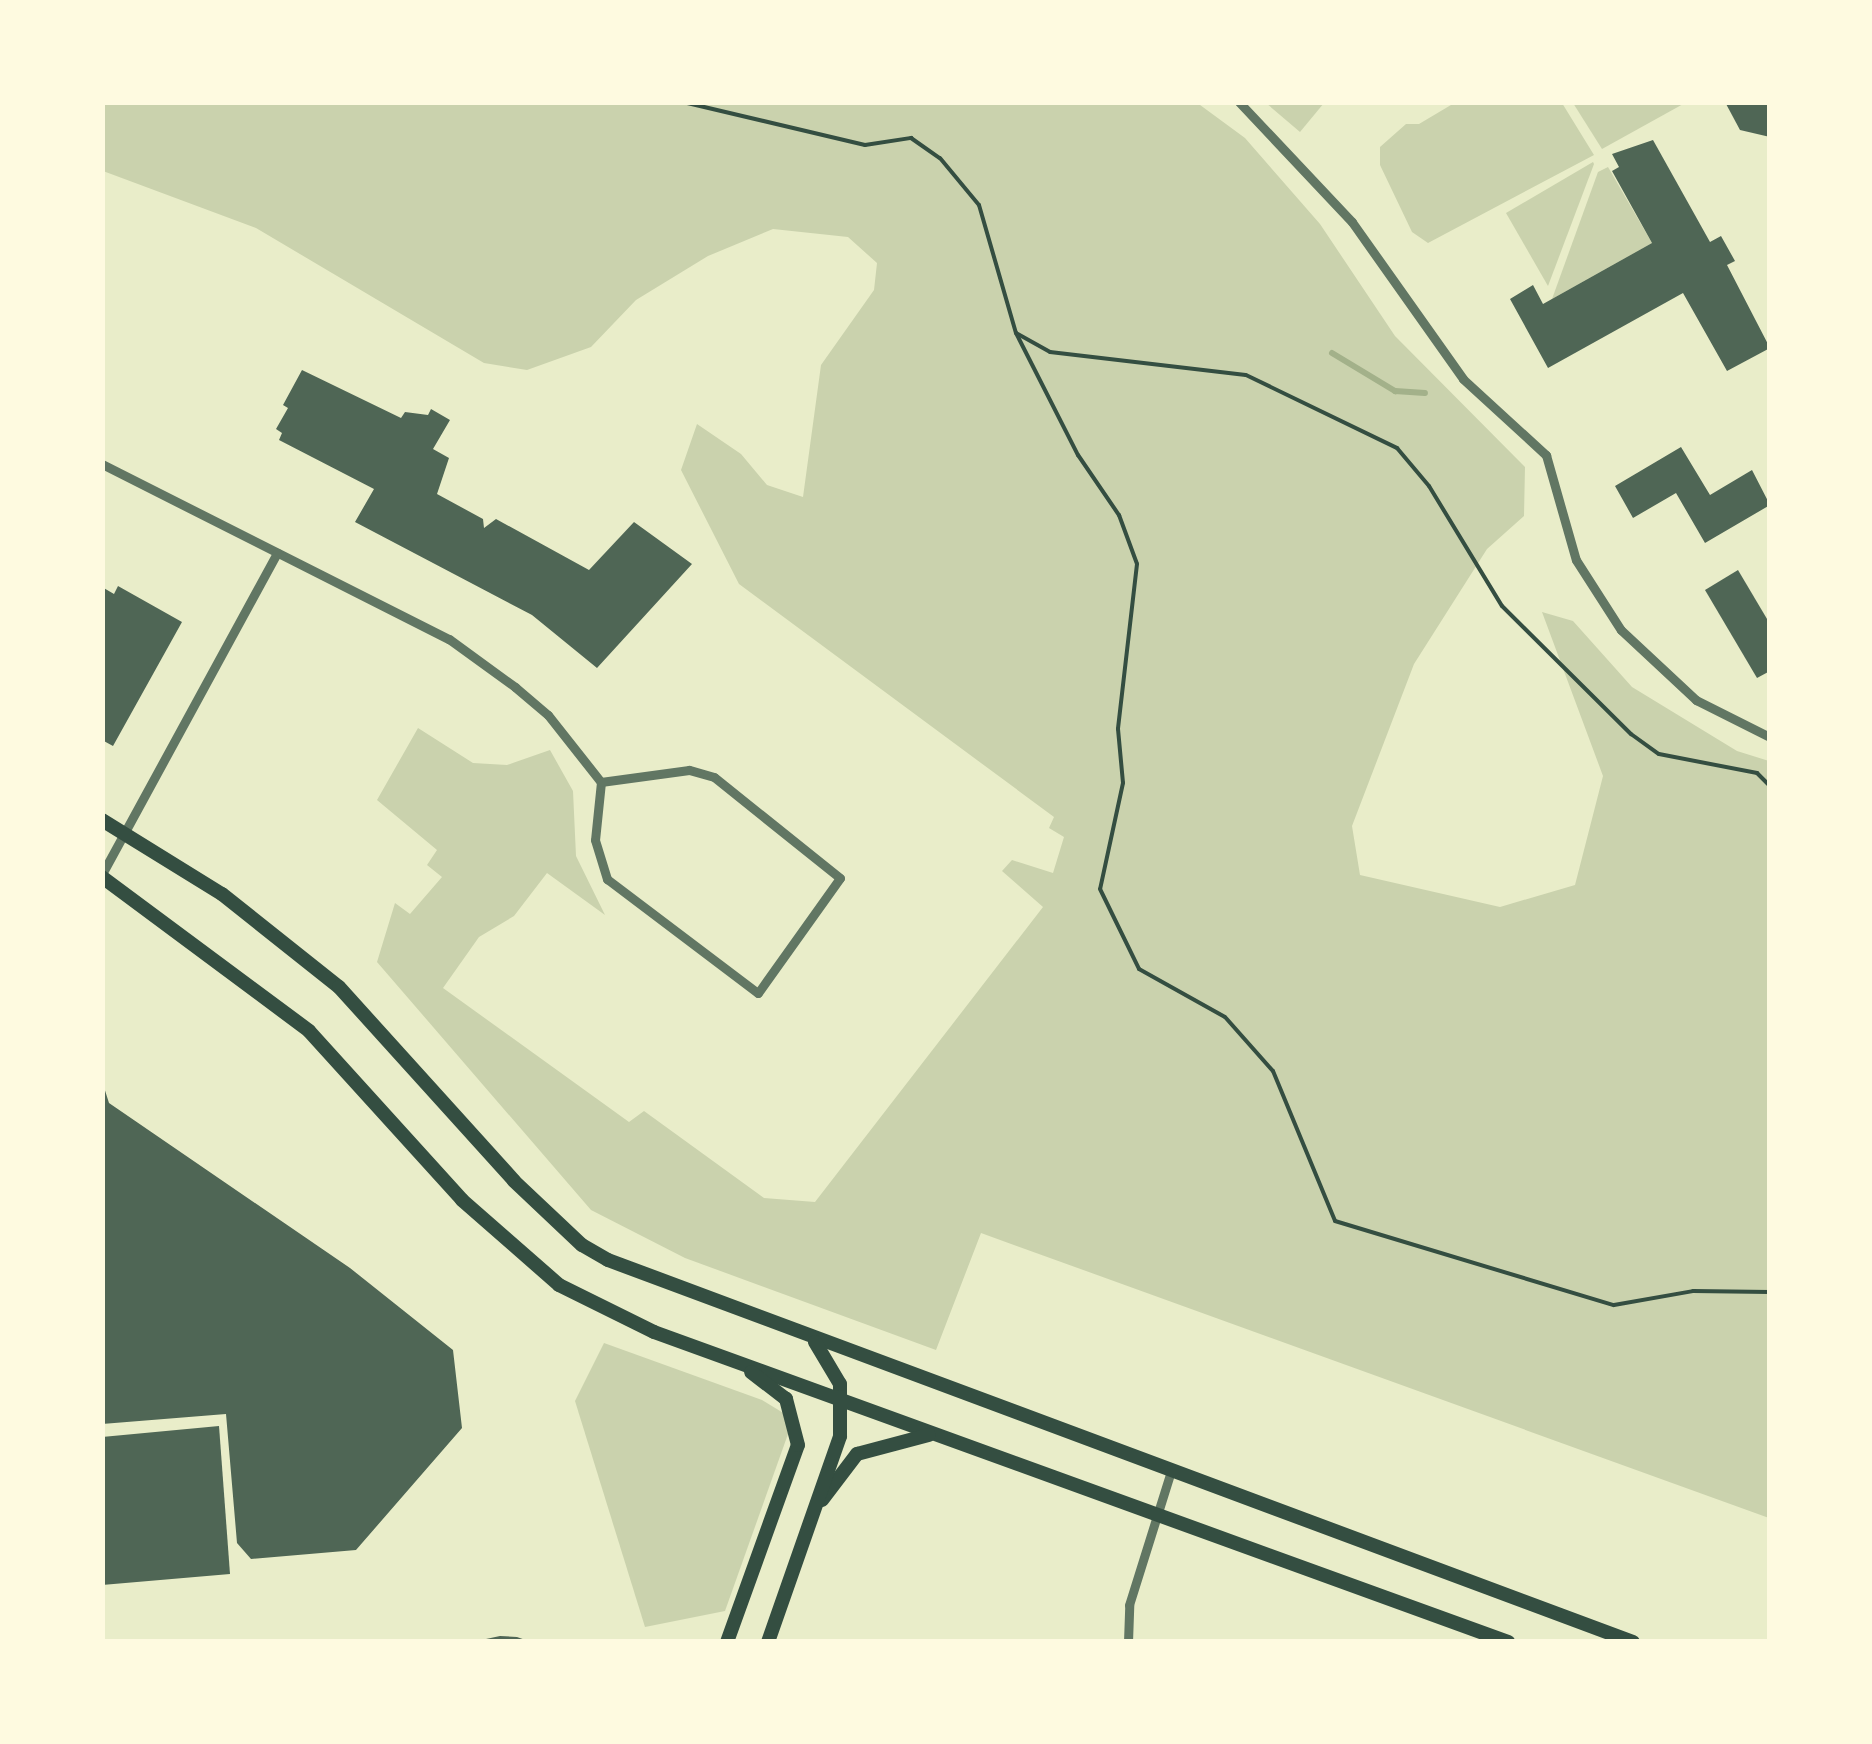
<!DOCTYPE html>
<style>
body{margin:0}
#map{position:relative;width:1872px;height:1744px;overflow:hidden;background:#e9edc9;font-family:"Roboto Condensed",sans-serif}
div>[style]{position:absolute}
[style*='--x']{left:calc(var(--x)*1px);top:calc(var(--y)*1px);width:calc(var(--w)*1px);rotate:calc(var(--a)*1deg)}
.green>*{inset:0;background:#cad2ad}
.stream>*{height:6px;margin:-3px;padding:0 3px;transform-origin:3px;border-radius:3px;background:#a3b18a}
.building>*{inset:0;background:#4f6655}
.path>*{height:4px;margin:-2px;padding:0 2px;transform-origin:2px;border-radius:2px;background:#344e41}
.minor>*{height:9px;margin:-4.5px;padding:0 4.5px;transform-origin:4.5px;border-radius:4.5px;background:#617663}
.secondary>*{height:14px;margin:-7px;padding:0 7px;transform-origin:7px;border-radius:7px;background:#344e41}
span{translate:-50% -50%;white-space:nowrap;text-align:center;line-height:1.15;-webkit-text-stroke:8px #fefae0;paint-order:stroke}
.frame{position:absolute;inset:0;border:105px solid #fefae0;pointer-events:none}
</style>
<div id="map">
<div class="green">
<i style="clip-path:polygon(1196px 102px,1245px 138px,1320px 224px,1395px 336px,1525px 467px,1524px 516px,1487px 549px,1414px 664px,1352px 826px,1360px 875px,1500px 907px,1575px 885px,1603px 776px,1542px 612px,1573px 621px,1632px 687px,1737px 751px,1769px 761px,1769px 1518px,981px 1233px,936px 1350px,685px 1258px,591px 1210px,377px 962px,395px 903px,410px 914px,442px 877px,427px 865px,437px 850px,377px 800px,418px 728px,473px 763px,507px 765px,550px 750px,573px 791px,576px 856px,605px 915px,547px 873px,514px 916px,479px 937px,443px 988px,629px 1122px,644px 1111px,764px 1198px,815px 1202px,1043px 907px,1002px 871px,1012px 860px,1053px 873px,1064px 837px,1049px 828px,1054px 817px,739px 584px,681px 470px,697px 424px,741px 454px,767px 485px,803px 497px,821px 365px,874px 290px,877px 263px,848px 237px,773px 229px,708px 256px,636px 300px,591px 347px,527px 370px,484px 363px,256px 228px,103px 171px,102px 103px)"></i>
<i style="clip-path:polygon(1456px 102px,1562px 103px,1594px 155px,1428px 243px,1412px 232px,1380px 165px,1380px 147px,1406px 124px,1419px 124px)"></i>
<i style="clip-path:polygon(1266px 103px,1324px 103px,1300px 132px)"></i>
<i style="clip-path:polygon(1573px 103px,1685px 103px,1602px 149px)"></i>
<i style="clip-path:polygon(1593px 162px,1594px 164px,1548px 286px,1506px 213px)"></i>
<i style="clip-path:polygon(1608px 167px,1652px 243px,1552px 299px,1598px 172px)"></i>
<i style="clip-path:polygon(604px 1343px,762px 1400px,785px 1414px,788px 1434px,725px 1611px,645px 1627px,575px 1401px)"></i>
</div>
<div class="stream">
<i style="--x:1332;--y:353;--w:74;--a:31.1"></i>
<i style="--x:1395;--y:391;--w:30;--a:4"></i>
</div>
<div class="building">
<i style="clip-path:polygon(1725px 102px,1770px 102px,1770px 137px,1740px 130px)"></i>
<i style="clip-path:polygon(1653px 140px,1710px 242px,1721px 236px,1735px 261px,1727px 265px,1770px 348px,1727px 371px,1683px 293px,1548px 368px,1510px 299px,1533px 285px,1543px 304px,1652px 243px,1612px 171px,1619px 167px,1612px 154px)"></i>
<i style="clip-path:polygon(302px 370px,401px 418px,405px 412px,428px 415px,431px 409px,450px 420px,433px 449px,449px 458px,437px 494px,483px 519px,484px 528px,496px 519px,589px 570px,634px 522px,692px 564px,597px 668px,532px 615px,355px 522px,374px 489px,279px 440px,282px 433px,276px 429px,288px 408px,283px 405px)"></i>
<i style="clip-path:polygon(1681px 447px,1710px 495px,1752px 470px,1770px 505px,1705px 543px,1676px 493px,1633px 518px,1615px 486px)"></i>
<i style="clip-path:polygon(1738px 570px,1770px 624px,1770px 671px,1757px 678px,1705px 590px)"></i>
<i style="clip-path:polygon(118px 586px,182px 622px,113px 746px,102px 740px,102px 587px,114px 594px)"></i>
<i style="clip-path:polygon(102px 1081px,109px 1103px,350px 1268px,453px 1350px,462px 1428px,356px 1550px,251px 1559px,237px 1543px,226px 1414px,102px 1424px)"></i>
<i style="clip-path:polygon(219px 1426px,230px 1574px,102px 1585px,102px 1437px)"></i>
<i style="clip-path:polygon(500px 1636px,517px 1637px,531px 1642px,472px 1642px)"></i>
</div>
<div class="path">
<i style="--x:683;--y:102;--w:187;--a:13.3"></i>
<i style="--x:865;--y:145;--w:47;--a:-8.7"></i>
<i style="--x:911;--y:138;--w:35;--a:35"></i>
<i style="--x:940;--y:158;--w:61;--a:50.3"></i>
<i style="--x:979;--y:205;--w:133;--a:73.9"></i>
<i style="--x:1016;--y:333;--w:39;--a:29"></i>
<i style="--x:1050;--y:352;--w:197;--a:6.7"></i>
<i style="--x:1246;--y:375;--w:168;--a:25.8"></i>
<i style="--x:1397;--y:448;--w:50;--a:49.9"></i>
<i style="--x:1429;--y:486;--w:140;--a:58.7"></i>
<i style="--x:1502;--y:606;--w:182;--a:44.8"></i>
<i style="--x:1631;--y:734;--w:34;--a:36"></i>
<i style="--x:1659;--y:754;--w:100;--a:11"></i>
<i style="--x:1757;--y:773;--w:18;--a:45"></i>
<i style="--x:1016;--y:333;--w:137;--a:63.1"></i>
<i style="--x:1078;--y:455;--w:73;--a:55.7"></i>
<i style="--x:1119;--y:515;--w:52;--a:69.8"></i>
<i style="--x:1137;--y:564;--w:166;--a:96.6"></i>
<i style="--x:1118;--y:729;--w:54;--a:84.7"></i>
<i style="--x:1123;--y:783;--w:108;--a:102.2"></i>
<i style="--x:1100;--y:889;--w:89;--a:64"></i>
<i style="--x:1139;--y:969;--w:98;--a:29.2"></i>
<i style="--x:1225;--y:1017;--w:72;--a:48.4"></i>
<i style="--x:1273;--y:1071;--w:162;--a:67.5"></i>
<i style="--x:1335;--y:1221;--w:291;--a:16.8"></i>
<i style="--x:1614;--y:1305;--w:80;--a:-10"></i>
<i style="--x:1693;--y:1291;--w:77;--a:0.7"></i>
</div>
<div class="minor">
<i style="--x:1239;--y:102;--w:165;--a:46.7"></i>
<i style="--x:1352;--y:222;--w:192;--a:54.7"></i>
<i style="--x:1463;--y:379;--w:113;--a:42.5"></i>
<i style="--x:1546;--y:455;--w:109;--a:74.1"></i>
<i style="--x:1576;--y:560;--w:83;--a:57.3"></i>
<i style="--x:1621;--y:630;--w:103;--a:43"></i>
<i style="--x:1696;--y:700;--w:83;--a:26.6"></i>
<i style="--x:102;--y:464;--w:389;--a:26.8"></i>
<i style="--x:449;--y:639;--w:82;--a:36"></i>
<i style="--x:515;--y:687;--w:43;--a:40.3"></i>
<i style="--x:548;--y:715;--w:85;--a:51.7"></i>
<i style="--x:601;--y:782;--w:58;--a:95.9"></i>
<i style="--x:595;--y:840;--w:41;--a:72.9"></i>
<i style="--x:607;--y:879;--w:189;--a:37.1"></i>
<i style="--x:758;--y:993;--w:141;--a:-54.5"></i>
<i style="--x:840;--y:878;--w:161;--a:-141.3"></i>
<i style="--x:714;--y:777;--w:26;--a:-164"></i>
<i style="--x:689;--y:770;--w:89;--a:172.2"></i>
<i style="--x:102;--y:874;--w:366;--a:-61.4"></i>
<i style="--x:1128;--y:1642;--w:37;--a:-88"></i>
<i style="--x:1129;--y:1605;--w:137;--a:-72.6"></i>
</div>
<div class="secondary">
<i style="--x:102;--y:820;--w:141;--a:31.7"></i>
<i style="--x:222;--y:894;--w:149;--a:38.5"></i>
<i style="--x:339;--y:987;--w:261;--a:47.9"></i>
<i style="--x:514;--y:1181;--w:93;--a:43.3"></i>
<i style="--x:582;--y:1245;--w:30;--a:30"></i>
<i style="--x:608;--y:1260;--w:1094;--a:20.44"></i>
<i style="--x:102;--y:877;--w:258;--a:36.6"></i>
<i style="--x:309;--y:1031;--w:228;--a:47.8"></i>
<i style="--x:462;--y:1200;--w:129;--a:41.2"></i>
<i style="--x:559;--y:1285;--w:106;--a:26.3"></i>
<i style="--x:654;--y:1332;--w:909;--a:19.95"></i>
<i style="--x:822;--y:1500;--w:58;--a:-52.7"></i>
<i style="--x:857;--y:1454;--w:74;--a:-14.8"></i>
<i style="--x:727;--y:1642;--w:209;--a:-70.2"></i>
<i style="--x:798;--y:1445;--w:48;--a:-104.6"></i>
<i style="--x:786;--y:1399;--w:44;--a:-142.4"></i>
<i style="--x:768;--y:1642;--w:218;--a:-70.7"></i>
<i style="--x:840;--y:1436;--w:52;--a:-90"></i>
<i style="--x:840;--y:1384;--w:49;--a:-120.8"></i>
</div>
<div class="frame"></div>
</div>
